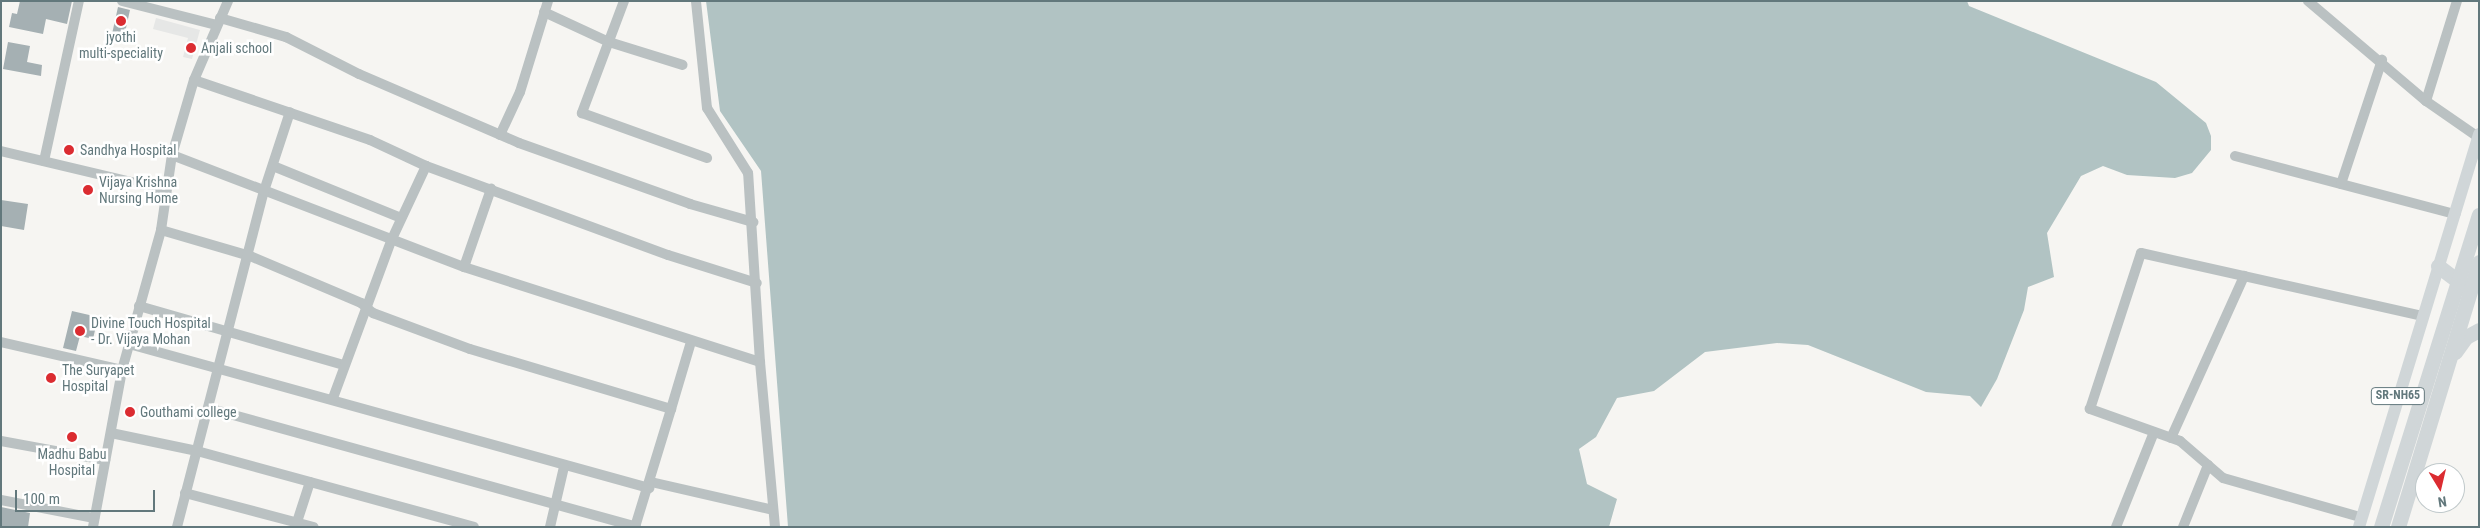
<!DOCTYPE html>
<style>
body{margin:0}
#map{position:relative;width:2480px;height:528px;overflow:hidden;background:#f6f5f2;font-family:"Roboto Condensed",sans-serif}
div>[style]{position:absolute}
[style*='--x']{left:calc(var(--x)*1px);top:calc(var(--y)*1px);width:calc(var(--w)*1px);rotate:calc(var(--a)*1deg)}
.built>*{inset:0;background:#e6e7e6}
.water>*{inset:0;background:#b1c3c3}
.building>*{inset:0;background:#a5b0b3}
.minor>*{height:10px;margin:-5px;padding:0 5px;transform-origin:5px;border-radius:5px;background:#bac1c2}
.major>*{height:12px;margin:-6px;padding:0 6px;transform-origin:6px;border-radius:6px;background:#d0d6d8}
.highway>*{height:15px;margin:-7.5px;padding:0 7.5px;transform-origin:7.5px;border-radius:7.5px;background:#d0d6d8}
.dots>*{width:14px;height:14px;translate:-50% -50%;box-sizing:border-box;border:2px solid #fff;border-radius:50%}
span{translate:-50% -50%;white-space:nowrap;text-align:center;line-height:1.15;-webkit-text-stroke:5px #fff;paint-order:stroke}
.shield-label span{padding:1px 4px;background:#fff;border:1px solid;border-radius:4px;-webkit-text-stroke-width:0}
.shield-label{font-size:12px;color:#62787c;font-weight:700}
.poi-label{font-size:14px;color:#62787c}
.left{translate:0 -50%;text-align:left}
.frame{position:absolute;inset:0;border:2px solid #62787c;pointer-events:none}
.north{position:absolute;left:2415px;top:463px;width:50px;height:50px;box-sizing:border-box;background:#fff;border:1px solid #c0c9cb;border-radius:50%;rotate:171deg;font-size:14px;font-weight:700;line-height:20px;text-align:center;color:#62787c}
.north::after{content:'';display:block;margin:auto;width:18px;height:22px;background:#db2c31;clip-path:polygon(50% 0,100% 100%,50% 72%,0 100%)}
.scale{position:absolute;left:15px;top:490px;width:140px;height:22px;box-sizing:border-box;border:2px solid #62787c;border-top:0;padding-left:6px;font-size:15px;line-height:18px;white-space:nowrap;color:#62787c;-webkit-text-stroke:4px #fff;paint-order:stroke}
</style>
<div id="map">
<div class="built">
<i style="clip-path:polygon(156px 18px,200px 30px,192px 59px,183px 57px,188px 38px,153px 29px)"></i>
</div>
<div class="water">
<i style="clip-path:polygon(706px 1px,1967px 1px,1969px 6px,2156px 82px,2206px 123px,2211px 136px,2211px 150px,2192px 173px,2175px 178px,2127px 175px,2103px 166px,2081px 176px,2047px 233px,2054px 277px,2028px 287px,2024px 310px,1997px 379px,1981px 407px,1970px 396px,1926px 392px,1808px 345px,1777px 343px,1705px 352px,1654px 391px,1617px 398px,1596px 437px,1579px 449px,1587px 484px,1617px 499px,1609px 527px,788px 527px,761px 171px,720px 111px)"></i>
</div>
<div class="building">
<i style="clip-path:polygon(20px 1px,72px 1px,67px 24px,46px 19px,43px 34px,9px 27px,12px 13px,17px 14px)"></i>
<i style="clip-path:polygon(118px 7px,130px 10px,124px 37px,112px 34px)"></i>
<i style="clip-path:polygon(8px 42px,30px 46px,27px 62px,42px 65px,41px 76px,3px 69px)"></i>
<i style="clip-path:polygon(1px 200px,28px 204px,24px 230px,1px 226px)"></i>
<i style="clip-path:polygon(72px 311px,98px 317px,93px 339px,80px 336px,76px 351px,63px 348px)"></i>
<i style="clip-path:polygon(1px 507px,30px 513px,28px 527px,1px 527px)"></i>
</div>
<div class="minor">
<i style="--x:122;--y:1;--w:98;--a:14.2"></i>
<i style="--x:624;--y:1;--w:120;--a:110.6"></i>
<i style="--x:582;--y:113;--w:133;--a:19.8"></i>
<i style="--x:2308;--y:1;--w:155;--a:40.3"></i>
<i style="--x:2426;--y:101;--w:63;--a:34.7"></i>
<i style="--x:544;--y:12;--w:72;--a:24.8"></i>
<i style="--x:609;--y:42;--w:77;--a:17.3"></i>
<i style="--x:220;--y:18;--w:69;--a:16.1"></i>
<i style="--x:286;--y:37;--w:82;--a:26.9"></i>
<i style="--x:359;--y:74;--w:174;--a:23.3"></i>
<i style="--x:519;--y:143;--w:182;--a:19.6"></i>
<i style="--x:690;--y:204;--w:66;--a:15.9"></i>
<i style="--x:194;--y:80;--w:186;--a:18.8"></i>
<i style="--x:370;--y:140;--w:62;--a:24.9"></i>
<i style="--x:426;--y:166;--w:258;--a:20.2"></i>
<i style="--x:668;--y:255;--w:93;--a:17.5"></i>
<i style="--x:2426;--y:101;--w:105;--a:-72.8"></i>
<i style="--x:500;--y:135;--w:47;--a:-65.1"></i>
<i style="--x:520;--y:92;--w:95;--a:-72.9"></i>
<i style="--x:1;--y:151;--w:169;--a:13.4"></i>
<i style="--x:172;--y:155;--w:313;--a:21"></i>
<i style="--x:464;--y:267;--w:311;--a:17.8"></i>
<i style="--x:760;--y:362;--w:189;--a:-93.6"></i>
<i style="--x:748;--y:173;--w:77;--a:-122.2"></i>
<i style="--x:707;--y:108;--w:108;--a:-95.9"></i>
<i style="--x:2235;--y:156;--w:228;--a:14.8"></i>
<i style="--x:44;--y:161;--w:164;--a:-77.7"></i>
<i style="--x:273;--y:166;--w:138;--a:22.1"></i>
<i style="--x:2341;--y:184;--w:131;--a:-71.7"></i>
<i style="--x:161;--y:230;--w:93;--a:16.3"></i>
<i style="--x:250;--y:256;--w:121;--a:22.9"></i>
<i style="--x:361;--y:303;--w:16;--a:40"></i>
<i style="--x:373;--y:313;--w:103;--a:20.4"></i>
<i style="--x:470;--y:349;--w:210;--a:16.6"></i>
<i style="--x:671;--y:409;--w:70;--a:-73.4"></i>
<i style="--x:464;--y:267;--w:83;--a:-70.9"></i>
<i style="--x:139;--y:306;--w:213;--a:16.1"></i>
<i style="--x:1;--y:342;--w:124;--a:13"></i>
<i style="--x:129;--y:344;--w:540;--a:15.48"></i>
<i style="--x:760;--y:362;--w:166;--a:84.8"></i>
<i style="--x:333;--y:398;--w:167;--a:-69.7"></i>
<i style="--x:391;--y:241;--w:83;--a:-65"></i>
<i style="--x:208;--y:408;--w:444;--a:15.5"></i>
<i style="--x:111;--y:433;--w:88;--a:11.8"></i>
<i style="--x:197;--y:451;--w:287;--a:15.3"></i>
<i style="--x:2171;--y:438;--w:178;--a:-65.7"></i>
<i style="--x:1;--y:441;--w:106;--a:10.4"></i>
<i style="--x:651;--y:482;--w:125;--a:12.9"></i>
<i style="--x:185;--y:493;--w:133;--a:14.8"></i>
<i style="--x:1;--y:500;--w:95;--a:11"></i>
<i style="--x:2360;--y:517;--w:142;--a:-164.1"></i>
<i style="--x:2223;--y:478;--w:57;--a:-139.3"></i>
<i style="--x:2180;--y:441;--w:96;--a:-160.4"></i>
<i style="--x:2090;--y:409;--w:164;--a:-71.9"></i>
<i style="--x:2141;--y:253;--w:289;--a:12.6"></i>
<i style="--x:297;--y:522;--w:42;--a:-72"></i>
<i style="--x:93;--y:527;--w:160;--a:-79.5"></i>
<i style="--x:122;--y:370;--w:145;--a:-74.4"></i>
<i style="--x:161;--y:230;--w:76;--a:-81.7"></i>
<i style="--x:172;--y:155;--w:78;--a:-73.7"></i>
<i style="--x:194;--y:80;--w:86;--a:-66.7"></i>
<i style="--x:177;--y:527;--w:347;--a:-75.5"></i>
<i style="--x:264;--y:191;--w:83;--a:-71.8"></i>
<i style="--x:550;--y:527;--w:62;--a:-76.9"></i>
<i style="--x:635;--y:527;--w:123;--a:-73"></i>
<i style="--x:2116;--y:527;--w:102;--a:-68.2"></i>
<i style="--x:2183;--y:527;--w:67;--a:-68"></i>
</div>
<div class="major">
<i style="--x:2359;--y:527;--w:411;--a:-73"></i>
</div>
<div class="highway">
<i style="--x:2438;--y:266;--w:34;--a:37"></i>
<i style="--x:2455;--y:352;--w:19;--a:-54"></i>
<i style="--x:2466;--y:337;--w:15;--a:-28"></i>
<i style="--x:2381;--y:527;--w:327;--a:-72.6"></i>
<i style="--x:2398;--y:527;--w:277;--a:-73"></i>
</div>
<div class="dots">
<i style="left:121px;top:21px;background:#db2c31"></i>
<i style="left:191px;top:48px;background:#db2c31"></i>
<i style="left:69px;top:150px;background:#db2c31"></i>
<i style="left:88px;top:190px;background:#db2c31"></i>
<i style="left:80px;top:331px;background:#db2c31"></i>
<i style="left:51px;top:378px;background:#db2c31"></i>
<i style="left:130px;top:412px;background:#db2c31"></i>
<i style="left:72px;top:437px;background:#db2c31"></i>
</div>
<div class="shield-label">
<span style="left:2398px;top:396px">SR-NH65</span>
</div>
<div class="poi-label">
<span style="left:121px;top:45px">jyothi<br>multi-speciality</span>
<span class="left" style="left:201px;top:48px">Anjali school</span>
<span class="left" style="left:80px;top:150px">Sandhya Hospital</span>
<span class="left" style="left:99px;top:190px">Vijaya Krishna<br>Nursing Home</span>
<span class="left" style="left:91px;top:331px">Divine Touch Hospital<br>- Dr. Vijaya Mohan</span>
<span class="left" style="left:62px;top:378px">The Suryapet<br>Hospital</span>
<span class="left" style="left:140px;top:412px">Gouthami college</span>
<span style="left:72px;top:462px">Madhu Babu<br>Hospital</span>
</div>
<div class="frame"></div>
<div class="north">N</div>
<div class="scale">100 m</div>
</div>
